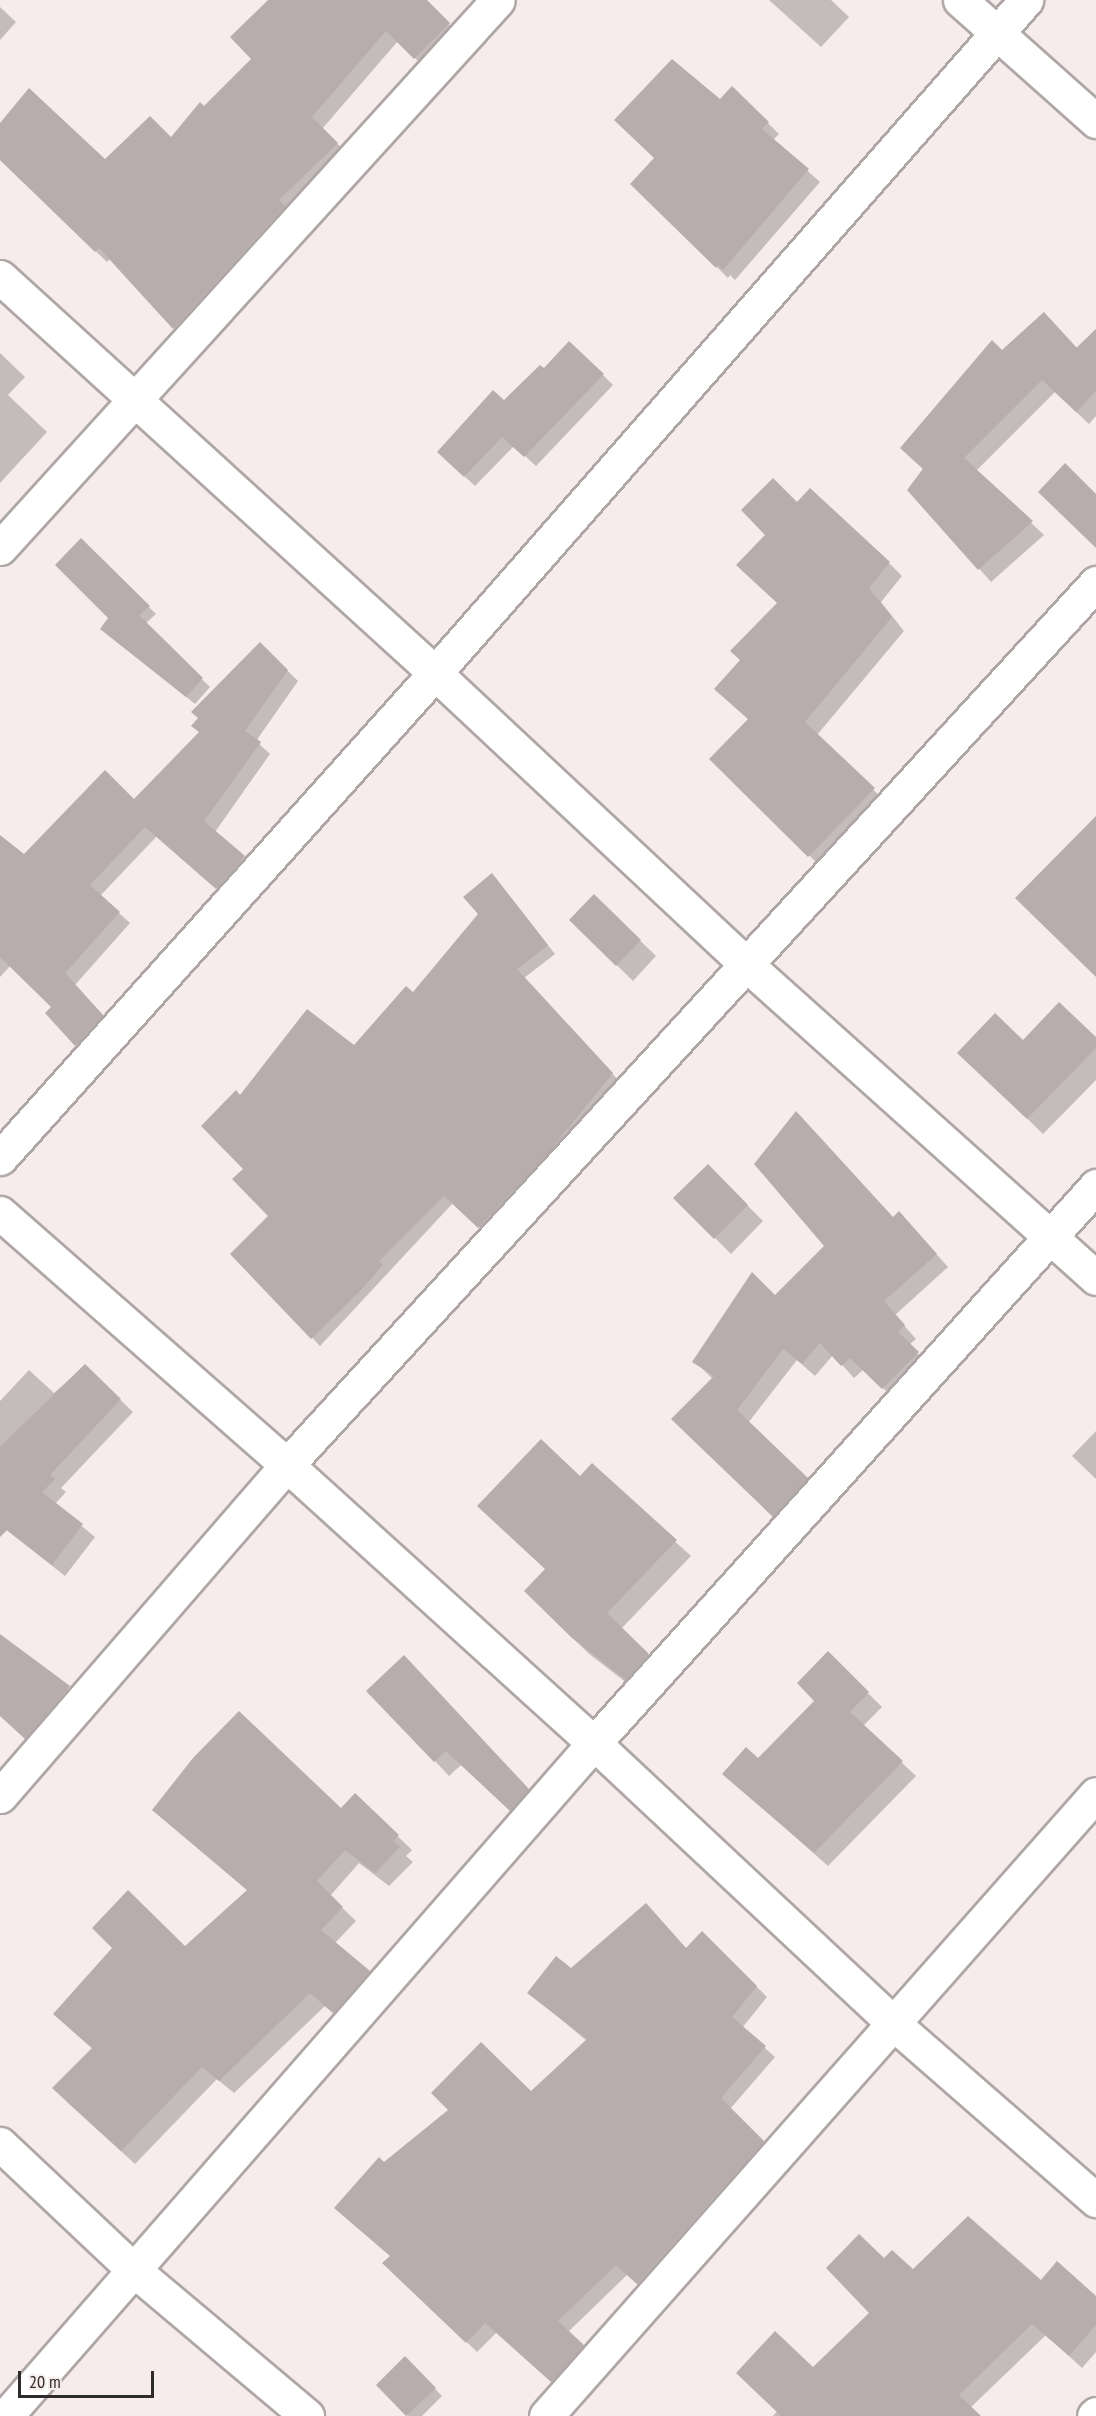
<!DOCTYPE html>
<style>
body{margin:0}
#map{position:relative;width:1096px;height:2416px;overflow:hidden;background:#f5eceb;font-family:"PT Sans Narrow",sans-serif}
div>[style]{position:absolute}
[style*='--x']{left:calc(var(--x)*1px);top:calc(var(--y)*1px);width:calc(var(--w)*1px);rotate:calc(var(--a)*1deg)}
.shadow>*{inset:0;background:#0003}
.building>*{inset:0;background:#b6adac}
.roads{filter:drop-shadow(2px 0 #afa6a6) drop-shadow(-2px 0 #afa6a6) drop-shadow(0 2px #afa6a6) drop-shadow(0 -2px #afa6a6)}
.street>*{height:33px;margin:-16.5px;padding:0 16.5px;transform-origin:16.5px;border-radius:16.5px;background:#fff}
.secondary>*{height:33px;margin:-16.5px;padding:0 16.5px;transform-origin:16.5px;border-radius:16.5px;background:#fff}
span{translate:-50% -50%;white-space:nowrap;text-align:center;line-height:1.15;-webkit-text-stroke:4.5px #f5eceb;paint-order:stroke}
.scale{position:absolute;left:18px;top:2371px;width:136px;height:27px;box-sizing:border-box;border:3px solid #2f2b2b;border-top:0;padding-left:8px;font-size:18px;line-height:21px;white-space:nowrap;color:#2f2b2b;-webkit-text-stroke:4px #f5eceb;paint-order:stroke}
</style>
<div id="map">
<div class="shadow">
<i style="clip-path:polygon(270px 0,425px 0,459px 35px,426px 69px,398px 41px,322px 129px,348px 154px,185px 339px,110px 259px,107px 262px,0 160px,0 125px,105px 161px,171px 139px,253px 59px)"></i>
<i style="clip-path:polygon(769px 0,831px 0,849px 17px,821px 47px)"></i>
<i style="clip-path:polygon(0 7px,16px 22px,0 40px)"></i>
<i style="clip-path:polygon(732px 88px,779px 134px,773px 140px,820px 182px,735px 280px,730px 275px,728px 278px,633px 184px)"></i>
<i style="clip-path:polygon(1096px 329px,1096px 416px,1089px 424px,1055px 392px,976px 471px,1044px 535px,991px 582px,909px 489px,1002px 352px,1076px 348px)"></i>
<i style="clip-path:polygon(0 353px,25px 377px,8px 395px,47px 432px,0 483px)"></i>
<i style="clip-path:polygon(545px 369px,603px 375px,613px 385px,536px 466px,514px 446px,475px 486px,449px 462px,504px 402px)"></i>
<i style="clip-path:polygon(797px 504px,889px 563px,902px 576px,881px 602px,904px 631px,817px 735px,886px 802px,822px 868px,711px 759px,749px 720px,716px 689px,741px 660px,779px 604px)"></i>
<i style="clip-path:polygon(81px 540px,156px 614px,145px 624px,210px 687px,195px 704px,102px 629px,110px 618px)"></i>
<i style="clip-path:polygon(260px 644px,298px 681px,256px 741px,270px 754px,215px 832px,254px 868px,228px 898px,157px 836px,100px 896px,130px 923px,75px 985px,113px 1026px,87px 1055px,47px 1013px,53px 1007px,11px 965px,0 977px,0 837px,24px 857px,134px 801px,200px 733px)"></i>
<i style="clip-path:polygon(492px 875px,555px 954px,524px 978px,620px 1082px,487px 1235px,453px 1203px,320px 1346px,232px 1254px,270px 1216px,245px 1169px,241px 1097px,355px 1047px,413px 994px,480px 914px)"></i>
<i style="clip-path:polygon(594px 896px,656px 956px,633px 981px,571px 920px)"></i>
<i style="clip-path:polygon(1096px 1039px,1096px 1080px,1043px 1134px,975px 1068px,1023px 1042px)"></i>
<i style="clip-path:polygon(708px 1166px,763px 1221px,731px 1254px,675px 1198px)"></i>
<i style="clip-path:polygon(893px 1218px,911px 1226px,948px 1267px,895px 1315px,916px 1339px,909px 1345px,930px 1366px,896px 1401px,864px 1369px,854px 1378px,833px 1355px,815px 1376px,797px 1360px,748px 1423px,819px 1491px,786px 1528px,686px 1432px,713px 1379px,694px 1361px,775px 1297px)"></i>
<i style="clip-path:polygon(85px 1366px,133px 1412px,61px 1488px,66px 1492px,55px 1504px,95px 1537px,65px 1576px,0 1525px,0 1401px,29px 1370px,54px 1393px)"></i>
<i style="clip-path:polygon(1096px 1431px,1096px 1479px,1072px 1456px)"></i>
<i style="clip-path:polygon(592px 1466px,691px 1556px,621px 1629px,663px 1670px,641px 1694px,588px 1653px,526px 1591px,547px 1570px,580px 1478px)"></i>
<i style="clip-path:polygon(828px 1654px,882px 1707px,863px 1726px,916px 1776px,828px 1866px,724px 1774px,758px 1760px,816px 1701px)"></i>
<i style="clip-path:polygon(32px 1659px,83px 1701px,39px 1751px,0 1714px,0 1695px)"></i>
<i style="clip-path:polygon(418px 1672px,542px 1805px,525px 1824px,461px 1765px,449px 1776px,435px 1761px)"></i>
<i style="clip-path:polygon(355px 1795px,412px 1850px,406px 1856px,413px 1862px,389px 1886px,359px 1863px,330px 1896px,356px 1921px,335px 1943px,383px 1986px,348px 2026px,325px 2006px,234px 2093px,217px 2079px,135px 2164px,67px 2102px,93px 2049px,69px 2028px,185px 1948px,248px 1891px,154px 1810px,341px 1810px)"></i>
<i style="clip-path:polygon(702px 1933px,767px 1997px,742px 2028px,775px 2057px,730px 2109px,774px 2152px,649px 2294px,627px 2275px,568px 2332px,593px 2356px,562px 2391px,497px 2332px,477px 2352px,384px 2263px,391px 2256px,384px 2164px,530px 2093px,587px 2041px,529px 1993px,571px 1970px,686px 1949px)"></i>
<i style="clip-path:polygon(884px 2260px,913px 2271px,1041px 2282px,1096px 2298px,1096px 2352px,1082px 2368px,1046px 2335px,970px 2408px,978px 2416px,773px 2416px,813px 2369px,871px 2313px)"></i>
<i style="clip-path:polygon(405px 2358px,442px 2396px,422px 2416px,408px 2416px,378px 2385px)"></i>
</div>
<div class="building">
<i style="clip-path:polygon(268px 0,427px 0,450px 23px,414px 59px,386px 31px,312px 117px,338px 143px,279px 200px,285px 206px,173px 329px,99px 248px,95px 252px,0 160px,0 123px,29px 88px,105px 159px,150px 116px,171px 137px,200px 102px,204px 106px,251px 59px,230px 37px)"></i>
<i style="clip-path:polygon(672px 59px,720px 99px,732px 86px,769px 122px,762px 129px,809px 169px,723px 270px,718px 265px,716px 268px,630px 184px,654px 158px,614px 120px)"></i>
<i style="clip-path:polygon(1044px 312px,1077px 348px,1096px 329px,1096px 391px,1076px 412px,1042px 380px,964px 458px,1033px 521px,978px 570px,907px 490px,923px 469px,900px 448px,992px 340px,1002px 350px)"></i>
<i style="clip-path:polygon(569px 341px,604px 374px,524px 457px,502px 437px,464px 477px,437px 452px,493px 390px,504px 400px,540px 365px,544px 368px)"></i>
<i style="clip-path:polygon(1065px 463px,1096px 494px,1096px 548px,1038px 492px)"></i>
<i style="clip-path:polygon(773px 478px,797px 502px,810px 488px,890px 562px,869px 588px,892px 617px,805px 722px,875px 788px,808px 857px,709px 759px,748px 719px,714px 689px,740px 660px,730px 651px,777px 603px,736px 565px,765px 535px,741px 510px)"></i>
<i style="clip-path:polygon(81px 538px,150px 606px,139px 615px,203px 678px,186px 697px,100px 629px,108px 618px,55px 565px)"></i>
<i style="clip-path:polygon(260px 642px,288px 670px,245px 731px,261px 742px,204px 821px,245px 856px,216px 889px,145px 827px,90px 885px,120px 912px,65px 973px,103px 1015px,75px 1046px,45px 1013px,51px 1007px,0 957px,0 835px,24px 854px,105px 770px,134px 799px,199px 732px,191px 726px,198px 718px,191px 712px)"></i>
<i style="clip-path:polygon(1096px 816px,1096px 977px,1015px 898px)"></i>
<i style="clip-path:polygon(492px 873px,548px 945px,517px 969px,613px 1073px,549px 1152px,478px 1228px,444px 1196px,379px 1261px,383px 1265px,362px 1289px,311px 1339px,230px 1254px,268px 1216px,232px 1179px,243px 1169px,201px 1126px,236px 1090px,240px 1095px,307px 1009px,354px 1045px,406px 986px,413px 992px,478px 914px,463px 897px)"></i>
<i style="clip-path:polygon(594px 894px,641px 940px,616px 966px,569px 920px)"></i>
<i style="clip-path:polygon(1059px 1002px,1096px 1037px,1096px 1048px,1027px 1119px,957px 1053px,995px 1013px,1023px 1040px)"></i>
<i style="clip-path:polygon(796px 1111px,893px 1217px,899px 1211px,937px 1254px,884px 1301px,905px 1325px,898px 1332px,919px 1352px,882px 1389px,850px 1358px,841px 1366px,820px 1343px,802px 1364px,783px 1349px,737px 1410px,808px 1478px,773px 1517px,671px 1419px,714px 1376px,692px 1362px,752px 1272px,775px 1295px,824px 1246px,754px 1164px)"></i>
<i style="clip-path:polygon(708px 1164px,748px 1205px,714px 1239px,673px 1198px)"></i>
<i style="clip-path:polygon(85px 1364px,121px 1399px,50px 1475px,55px 1479px,42px 1492px,83px 1524px,52px 1565px,7px 1530px,0 1537px,0 1447px)"></i>
<i style="clip-path:polygon(541px 1439px,580px 1476px,592px 1463px,677px 1540px,607px 1613px,649px 1654px,626px 1680px,572px 1638px,524px 1591px,545px 1569px,477px 1506px)"></i>
<i style="clip-path:polygon(0 1634px,70px 1686px,25px 1739px,0 1716px)"></i>
<i style="clip-path:polygon(828px 1651px,869px 1692px,850px 1712px,903px 1761px,814px 1853px,722px 1774px,746px 1747px,758px 1758px,814px 1701px,797px 1683px)"></i>
<i style="clip-path:polygon(404px 1655px,529px 1789px,510px 1811px,446px 1751px,434px 1762px,366px 1691px)"></i>
<i style="clip-path:polygon(239px 1711px,341px 1808px,355px 1793px,399px 1835px,393px 1841px,400px 1847px,375px 1873px,345px 1850px,317px 1881px,343px 1907px,321px 1930px,370px 1971px,333px 2013px,310px 1993px,219px 2081px,202px 2067px,121px 2151px,52px 2088px,92px 2048px,53px 2014px,112px 1948px,92px 1928px,128px 1890px,185px 1946px,247px 1890px,152px 1810px,193px 1758px)"></i>
<i style="clip-path:polygon(646px 1903px,686px 1948px,702px 1931px,757px 1986px,732px 2017px,766px 2046px,721px 2098px,764px 2141px,637px 2284px,616px 2265px,558px 2321px,584px 2345px,551px 2382px,485px 2323px,466px 2343px,382px 2263px,390px 2256px,334px 2208px,379px 2157px,384px 2162px,448px 2110px,431px 2093px,481px 2042px,531px 2091px,587px 2039px,527px 1993px,556px 1956px,571px 1968px)"></i>
<i style="clip-path:polygon(968px 2216px,1041px 2280px,1057px 2261px,1096px 2296px,1096px 2325px,1069px 2356px,1032px 2324px,959px 2395px,981px 2416px,781px 2416px,736px 2373px,775px 2331px,813px 2367px,869px 2313px,826px 2268px,859px 2234px,884px 2258px,892px 2250px,913px 2269px)"></i>
<i style="clip-path:polygon(405px 2356px,436px 2388px,406px 2416px,376px 2385px)"></i>
</div>
<div class="roads">
<div class="street">
<i style="--x:0;--y:277;--w:588;--a:42.31"></i>
<i style="--x:435;--y:673;--w:426;--a:43.1"></i>
<i style="--x:746;--y:964;--w:470;--a:41.9"></i>
<i style="--x:0;--y:548;--w:740;--a:-47.74"></i>
<i style="--x:0;--y:1158;--w:651;--a:-48.11"></i>
<i style="--x:435;--y:673;--w:896;--a:-48.71"></i>
<i style="--x:0;--y:1213;--w:382;--a:41.3"></i>
<i style="--x:287;--y:1465;--w:414;--a:42.2"></i>
<i style="--x:594;--y:1743;--w:411;--a:43.1"></i>
<i style="--x:894;--y:2024;--w:268;--a:41.1"></i>
<i style="--x:0;--y:1796;--w:438;--a:-49.1"></i>
<i style="--x:287;--y:1465;--w:1197;--a:-47.47"></i>
<i style="--x:0;--y:2144;--w:185;--a:43.3"></i>
<i style="--x:135;--y:2271;--w:225;--a:40.1"></i>
<i style="--x:6;--y:2416;--w:894;--a:-48.86"></i>
<i style="--x:594;--y:1743;--w:750;--a:-47.97"></i>
<i style="--x:546;--y:2416;--w:830;--a:-48.52"></i>
<i style="--x:1094;--y:2416;--w:3;--a:-45"></i>
</div>
<div class="secondary">
<i style="--x:960;--y:0;--w:182;--a:41.7"></i>
</div>
</div>
<div class="scale">20 m</div>
</div>
